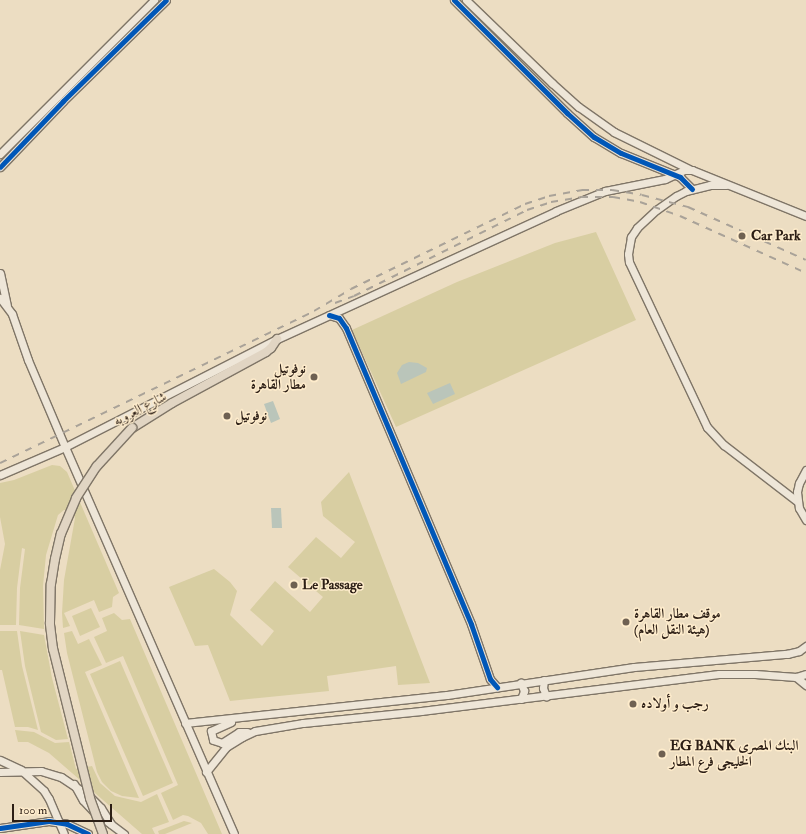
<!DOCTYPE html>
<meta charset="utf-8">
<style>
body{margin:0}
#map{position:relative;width:806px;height:834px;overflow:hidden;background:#ecddc2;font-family:"IM FELL Double Pica",Amiri,serif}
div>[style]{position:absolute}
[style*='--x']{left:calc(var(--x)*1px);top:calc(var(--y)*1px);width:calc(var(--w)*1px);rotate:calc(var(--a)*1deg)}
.green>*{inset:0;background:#d8cea2}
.water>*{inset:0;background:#bac5ba}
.roads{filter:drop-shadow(1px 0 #7f7567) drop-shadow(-1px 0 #7f7567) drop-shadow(0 1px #7f7567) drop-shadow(0 -1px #7f7567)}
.secondary>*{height:7px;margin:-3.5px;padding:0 3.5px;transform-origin:3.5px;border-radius:3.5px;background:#eee6d8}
.primary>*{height:8px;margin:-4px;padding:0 4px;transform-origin:4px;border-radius:4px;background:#e1d5c3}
.rail>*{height:2px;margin-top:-1px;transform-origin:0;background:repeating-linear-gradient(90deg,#a9a298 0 7px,transparent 0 14px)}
.bridges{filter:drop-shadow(1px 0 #7f7567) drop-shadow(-1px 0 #7f7567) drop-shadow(0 1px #7f7567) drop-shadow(0 -1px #7f7567)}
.primary-bridge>*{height:8px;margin:-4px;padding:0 4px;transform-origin:4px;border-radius:4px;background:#e1d5c3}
.cycleway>*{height:5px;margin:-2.5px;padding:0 2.5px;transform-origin:2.5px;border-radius:2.5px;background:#0057b8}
.dots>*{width:11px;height:11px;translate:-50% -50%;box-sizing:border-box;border:2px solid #feeccc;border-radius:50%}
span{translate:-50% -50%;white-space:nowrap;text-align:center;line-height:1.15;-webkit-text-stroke:3px #feeccc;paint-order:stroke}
.poi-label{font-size:14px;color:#2c1e15;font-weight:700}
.left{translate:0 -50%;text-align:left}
.right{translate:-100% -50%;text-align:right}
.street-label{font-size:14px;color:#2c1e15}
.scale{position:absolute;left:12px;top:804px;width:100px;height:18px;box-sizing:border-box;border:2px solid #2c1e15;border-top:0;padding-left:5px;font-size:12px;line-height:14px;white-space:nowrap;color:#2c1e15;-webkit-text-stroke:3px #feeccc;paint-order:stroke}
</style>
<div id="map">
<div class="green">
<i style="clip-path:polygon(596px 232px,636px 320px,396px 427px,352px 330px,457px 282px,555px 243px)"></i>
<i style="clip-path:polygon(52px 465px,60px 466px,67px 472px,119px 593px,113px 597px,112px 607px,99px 612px,94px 600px,64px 613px,70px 626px,63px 628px,62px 613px,64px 580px,75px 518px,73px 513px,69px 510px,64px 510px,58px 515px,46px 555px,43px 586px,44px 629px,19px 625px,20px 588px,25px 549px,22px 548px,17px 588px,16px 625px,0 625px,0 570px,5px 544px,0 517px,0 483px,14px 480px)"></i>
<i style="clip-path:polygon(349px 472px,430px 683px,398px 685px,396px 666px,327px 676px,329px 691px,230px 701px,208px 645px,195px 646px,169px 587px,214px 569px,230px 582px,237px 591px,230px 615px,262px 646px,274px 631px,250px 610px,275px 581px,310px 612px,323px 597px,288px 567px,316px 537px,341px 558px,355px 542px,323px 516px,321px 502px)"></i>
<i style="clip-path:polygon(91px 608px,100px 627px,80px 636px,72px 616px)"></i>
<i style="clip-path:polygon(114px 613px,122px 620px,130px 619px,222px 834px,208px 834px,201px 823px,188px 816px,183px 815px,173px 820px,161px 793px,178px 785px,123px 656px,106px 663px,94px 637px,107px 631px,102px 618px)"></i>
<i style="clip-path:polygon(0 631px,17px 631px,22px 666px,38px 730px,28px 727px,15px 727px,2px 670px,0 670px)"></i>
<i style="clip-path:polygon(20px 631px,44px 635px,52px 678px,68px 739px,56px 740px,41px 732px,25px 666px)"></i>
<i style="clip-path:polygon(72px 631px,78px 644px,89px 639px,102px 665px,85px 672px,139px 798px,122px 796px,111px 791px,102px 782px,97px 772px,67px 653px,64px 633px)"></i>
<i style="clip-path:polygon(120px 661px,173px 783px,143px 796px,90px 674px)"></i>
<i style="clip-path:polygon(15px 730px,34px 732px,55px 743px,69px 742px,76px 769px,92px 766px,100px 783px,115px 796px,141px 802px,157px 794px,169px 822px,152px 828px,155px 834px,142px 834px,49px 753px,28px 742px,18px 742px)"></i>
<i style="clip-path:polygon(184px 821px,192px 823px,165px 834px,159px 834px,158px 831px)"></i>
</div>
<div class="water">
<i style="clip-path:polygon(409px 362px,418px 363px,427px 368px,426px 372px,401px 384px,397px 373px,402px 365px)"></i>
<i style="clip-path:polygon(450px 383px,455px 394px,433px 404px,427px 393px)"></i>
<i style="clip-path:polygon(273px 401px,280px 419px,271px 423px,264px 404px)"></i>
<i style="clip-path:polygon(271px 508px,281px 508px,282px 528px,272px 528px)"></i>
</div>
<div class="roads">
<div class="secondary">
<i style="--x:454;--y:0;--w:160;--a:45"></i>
<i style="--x:567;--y:113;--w:36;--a:42"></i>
<i style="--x:594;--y:137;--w:31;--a:31"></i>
<i style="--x:621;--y:153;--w:64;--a:22.1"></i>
<i style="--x:680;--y:177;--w:17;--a:45"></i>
<i style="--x:466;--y:0;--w:120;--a:44"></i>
<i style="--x:552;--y:83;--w:36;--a:42"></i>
<i style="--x:579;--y:107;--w:43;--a:35.5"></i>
<i style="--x:614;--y:132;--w:84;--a:26.3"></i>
<i style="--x:0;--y:154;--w:218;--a:-45"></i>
<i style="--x:0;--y:167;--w:91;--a:-46.3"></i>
<i style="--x:63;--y:101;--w:144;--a:-44.4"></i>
<i style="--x:726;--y:185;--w:16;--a:180"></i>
<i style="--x:710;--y:185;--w:25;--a:166"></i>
<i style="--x:686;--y:191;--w:11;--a:153"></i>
<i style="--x:676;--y:196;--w:24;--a:145"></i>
<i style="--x:656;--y:210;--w:26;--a:137"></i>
<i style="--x:637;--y:228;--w:11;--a:124"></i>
<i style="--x:631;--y:237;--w:17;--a:100"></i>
<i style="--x:628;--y:254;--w:8;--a:83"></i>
<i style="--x:629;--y:262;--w:183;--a:64.7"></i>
<i style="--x:707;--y:427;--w:25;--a:47"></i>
<i style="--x:724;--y:445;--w:93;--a:37.6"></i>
<i style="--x:0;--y:273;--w:33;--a:78"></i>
<i style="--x:0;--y:298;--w:20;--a:53"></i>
<i style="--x:12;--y:314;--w:49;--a:70.8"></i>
<i style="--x:28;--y:360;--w:95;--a:67"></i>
<i style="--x:65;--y:447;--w:422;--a:66.4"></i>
<i style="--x:329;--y:315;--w:10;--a:17"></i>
<i style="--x:339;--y:318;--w:12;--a:55"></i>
<i style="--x:346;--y:328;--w:321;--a:67.1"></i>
<i style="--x:471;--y:624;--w:58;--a:70.9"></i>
<i style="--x:490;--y:679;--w:11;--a:49"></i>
<i style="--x:806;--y:470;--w:15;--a:118"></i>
<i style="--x:799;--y:483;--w:9;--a:103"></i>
<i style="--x:797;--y:492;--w:16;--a:83"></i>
<i style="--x:799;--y:508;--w:14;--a:60"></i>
<i style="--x:0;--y:475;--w:71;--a:-23.3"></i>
<i style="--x:65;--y:447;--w:238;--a:-27"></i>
<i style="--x:277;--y:339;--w:307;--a:-24.6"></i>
<i style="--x:556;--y:211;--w:53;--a:-22.2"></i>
<i style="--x:605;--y:191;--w:61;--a:-11.3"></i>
<i style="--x:665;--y:179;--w:21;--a:-25"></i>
<i style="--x:684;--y:170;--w:8;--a:0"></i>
<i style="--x:692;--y:170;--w:123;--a:22"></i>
<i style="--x:796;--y:677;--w:13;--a:39"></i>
<i style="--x:544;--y:680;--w:8;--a:97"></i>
<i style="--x:543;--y:688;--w:9;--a:69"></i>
<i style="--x:521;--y:699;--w:9;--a:-69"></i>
<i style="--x:524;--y:691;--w:9;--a:-111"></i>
<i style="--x:231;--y:722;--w:22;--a:156"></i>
<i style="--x:211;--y:731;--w:9;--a:77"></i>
<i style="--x:213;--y:740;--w:9;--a:18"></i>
<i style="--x:222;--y:743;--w:20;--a:-33"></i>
<i style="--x:239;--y:732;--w:8;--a:0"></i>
<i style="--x:185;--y:723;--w:263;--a:-6.1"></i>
<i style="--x:447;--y:695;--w:189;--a:-8.5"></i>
<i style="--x:634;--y:667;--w:154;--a:-4.9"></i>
<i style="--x:787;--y:654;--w:12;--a:-14"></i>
<i style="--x:799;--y:651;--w:9;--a:-36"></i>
<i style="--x:0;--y:760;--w:23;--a:25"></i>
<i style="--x:21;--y:770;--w:31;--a:42"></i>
<i style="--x:44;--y:791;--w:9;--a:58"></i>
<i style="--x:49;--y:799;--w:38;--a:67"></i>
<i style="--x:0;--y:772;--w:41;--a:-1.4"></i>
<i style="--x:41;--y:771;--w:21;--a:17"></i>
<i style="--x:61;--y:777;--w:32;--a:34"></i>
<i style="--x:88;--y:795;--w:18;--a:45"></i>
<i style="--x:101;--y:808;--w:19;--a:58"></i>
<i style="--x:206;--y:772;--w:32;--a:-51"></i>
<i style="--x:226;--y:747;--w:19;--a:-32"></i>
<i style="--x:242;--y:737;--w:14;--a:-25"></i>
<i style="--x:255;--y:731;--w:49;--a:-9.5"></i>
<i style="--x:303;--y:723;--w:119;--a:-5.8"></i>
<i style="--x:421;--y:711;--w:300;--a:-7.1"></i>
<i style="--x:719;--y:674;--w:36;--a:0"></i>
<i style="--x:755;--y:674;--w:41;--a:4.2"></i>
<i style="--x:796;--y:677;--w:10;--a:-17"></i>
<i style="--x:74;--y:784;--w:18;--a:61"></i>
<i style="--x:83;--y:800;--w:18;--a:47"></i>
<i style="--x:108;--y:822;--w:20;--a:37"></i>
<i style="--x:0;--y:828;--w:49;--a:-8.1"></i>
<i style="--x:49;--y:821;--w:18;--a:9"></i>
<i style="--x:67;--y:824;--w:23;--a:25"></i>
</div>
<div class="primary">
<i style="--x:132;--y:428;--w:47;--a:-32"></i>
<i style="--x:172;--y:403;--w:107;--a:-28.5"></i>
<i style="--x:266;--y:352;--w:6;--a:-39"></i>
<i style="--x:271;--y:348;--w:11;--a:-56"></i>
</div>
</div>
<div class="rail">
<i style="--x:335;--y:303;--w:20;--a:-20"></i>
<i style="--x:354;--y:296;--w:193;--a:-26.4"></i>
<i style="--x:527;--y:210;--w:25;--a:-18"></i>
<i style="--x:551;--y:202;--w:30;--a:-9"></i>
<i style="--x:581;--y:197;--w:32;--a:0"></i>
<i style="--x:613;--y:197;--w:27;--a:10"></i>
<i style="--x:640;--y:202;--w:42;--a:19.3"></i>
<i style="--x:680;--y:216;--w:138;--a:24.3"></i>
<i style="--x:0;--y:463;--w:349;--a:-25.8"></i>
<i style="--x:314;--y:311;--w:43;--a:-30.7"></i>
<i style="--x:351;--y:289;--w:194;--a:-26"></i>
<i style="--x:525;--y:204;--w:25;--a:-18"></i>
<i style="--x:549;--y:196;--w:34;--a:-10"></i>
<i style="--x:582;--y:190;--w:30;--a:0"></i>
<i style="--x:612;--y:190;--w:30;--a:9"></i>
<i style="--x:642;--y:195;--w:48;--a:14.6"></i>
<i style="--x:688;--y:207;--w:129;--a:24.2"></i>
</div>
<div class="bridges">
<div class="primary-bridge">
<i style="--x:103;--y:834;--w:38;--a:-110"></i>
<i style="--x:90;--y:798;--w:154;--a:-103.9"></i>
<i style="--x:53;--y:649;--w:26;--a:-97"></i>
<i style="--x:50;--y:623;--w:39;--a:-89"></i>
<i style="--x:51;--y:584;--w:25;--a:-81"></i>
<i style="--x:55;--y:559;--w:26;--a:-77"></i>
<i style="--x:61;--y:534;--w:39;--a:-67"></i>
<i style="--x:76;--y:498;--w:38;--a:-57"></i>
<i style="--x:97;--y:466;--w:52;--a:-47.4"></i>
</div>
</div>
<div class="cycleway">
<i style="--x:454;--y:0;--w:160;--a:45"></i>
<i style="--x:567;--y:113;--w:36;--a:42"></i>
<i style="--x:594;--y:137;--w:31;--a:31"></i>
<i style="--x:621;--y:153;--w:64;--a:22.1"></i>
<i style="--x:680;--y:177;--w:17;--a:45"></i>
<i style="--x:0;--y:167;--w:91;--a:-46.3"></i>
<i style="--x:63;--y:101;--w:144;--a:-44.4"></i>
<i style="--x:329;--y:315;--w:10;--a:17"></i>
<i style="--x:339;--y:318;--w:12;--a:55"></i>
<i style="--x:346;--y:328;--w:321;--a:67.1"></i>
<i style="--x:471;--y:624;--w:58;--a:70.9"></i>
<i style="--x:490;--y:679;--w:11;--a:49"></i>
<i style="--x:0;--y:828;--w:49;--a:-8.1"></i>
<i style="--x:49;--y:821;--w:18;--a:9"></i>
<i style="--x:67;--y:824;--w:23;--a:25"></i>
</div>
<div class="dots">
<i style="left:742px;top:236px;background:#6f6152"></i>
<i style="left:314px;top:377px;background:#6f6152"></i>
<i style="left:227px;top:416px;background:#6f6152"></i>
<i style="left:294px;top:585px;background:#6f6152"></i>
<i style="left:626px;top:622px;background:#6f6152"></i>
<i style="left:633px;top:704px;background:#6f6152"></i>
<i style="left:662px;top:754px;background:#6f6152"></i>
</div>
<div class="poi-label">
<span class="left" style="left:751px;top:236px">Car Park</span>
<span class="right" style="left:306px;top:377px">نوفوتيل<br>مطار القاهرة</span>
<span class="left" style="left:235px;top:416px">نوفوتيل</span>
<span class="left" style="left:302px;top:585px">Le Passage</span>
<span class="left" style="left:634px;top:622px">موقف مطار القاهرة<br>(هيئة النقل العام)</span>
<span class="left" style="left:641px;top:704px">رجب و أولاده</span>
<span class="left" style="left:670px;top:754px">EG BANK البنك المصرى<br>الخليجى فرع المطار</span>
</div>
<div class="street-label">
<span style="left:140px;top:409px;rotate:-27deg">شارع العروبه</span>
</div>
<div class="scale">100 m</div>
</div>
